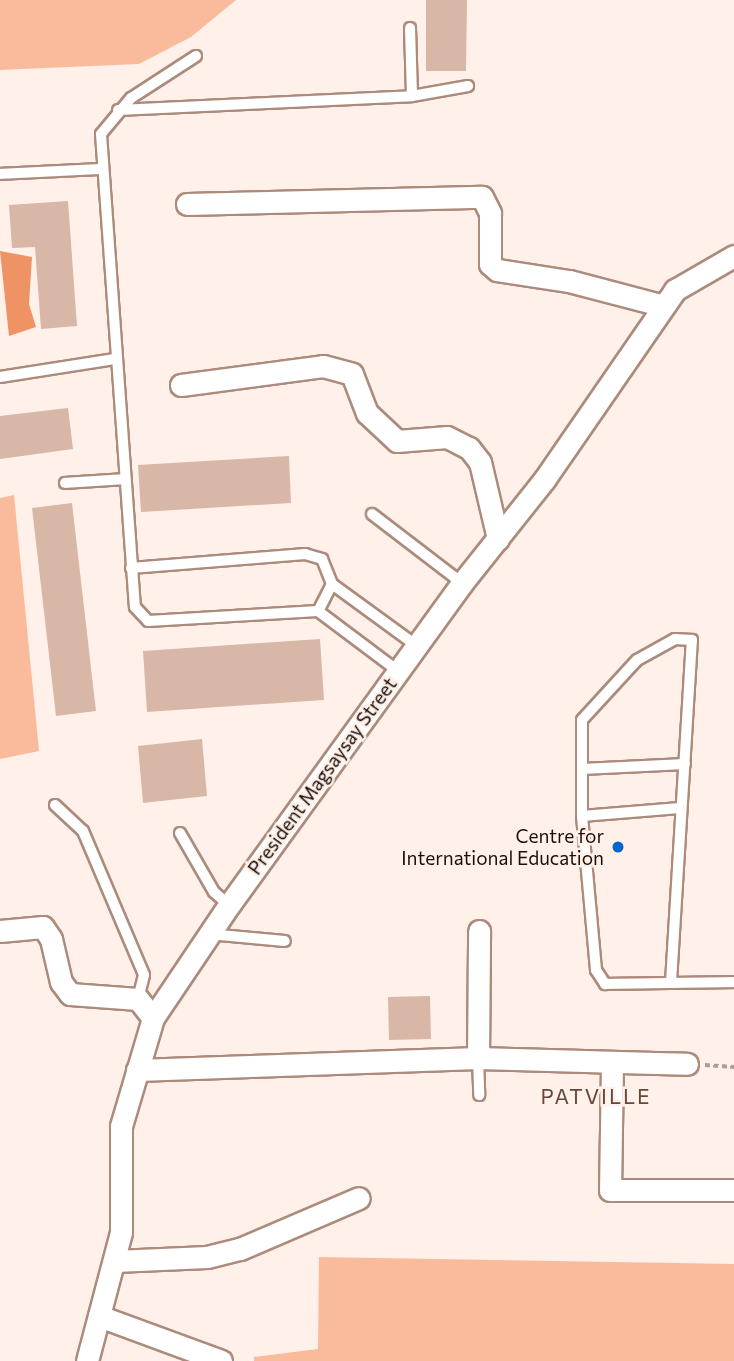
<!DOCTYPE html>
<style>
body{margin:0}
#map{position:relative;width:734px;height:1361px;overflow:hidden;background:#fff0e9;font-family:Commissioner,sans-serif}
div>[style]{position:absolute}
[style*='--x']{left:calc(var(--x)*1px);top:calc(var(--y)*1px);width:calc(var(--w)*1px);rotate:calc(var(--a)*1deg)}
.green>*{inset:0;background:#fabb9d}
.water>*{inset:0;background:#ef9264}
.building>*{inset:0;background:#d9b7a7}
.path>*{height:3.5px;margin-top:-1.75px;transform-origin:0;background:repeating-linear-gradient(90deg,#ad9f98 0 5px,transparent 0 8.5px)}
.roads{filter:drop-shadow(2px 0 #ac8b7c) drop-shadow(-2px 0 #ac8b7c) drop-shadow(0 2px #ac8b7c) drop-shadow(0 -2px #ac8b7c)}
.service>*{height:10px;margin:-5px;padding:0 5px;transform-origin:5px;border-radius:5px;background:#fff}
.minor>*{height:21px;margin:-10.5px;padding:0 10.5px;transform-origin:10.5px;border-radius:10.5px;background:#fff}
.dots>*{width:19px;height:19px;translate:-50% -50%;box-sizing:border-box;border:4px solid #fff0e9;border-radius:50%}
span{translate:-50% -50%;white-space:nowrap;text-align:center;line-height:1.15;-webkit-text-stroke:5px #fff0e9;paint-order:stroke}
.street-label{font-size:19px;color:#190e08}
.poi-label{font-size:19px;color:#190e08}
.right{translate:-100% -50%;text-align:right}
.neighbourhood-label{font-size:21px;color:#65483a;letter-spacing:2px}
</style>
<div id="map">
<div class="green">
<i style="clip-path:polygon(0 0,236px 0,191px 37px,139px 64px,0 70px)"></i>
<i style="clip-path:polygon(14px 495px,39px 751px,0 759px,0 498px)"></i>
<i style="clip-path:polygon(319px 1257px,734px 1264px,734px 1361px,254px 1361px,254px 1357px,318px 1349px)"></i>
</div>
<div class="water">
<i style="clip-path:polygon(0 251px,32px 257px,29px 304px,36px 327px,9px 336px)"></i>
</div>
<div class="building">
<i style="clip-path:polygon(426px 0,467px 0,466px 71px,426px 71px)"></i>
<i style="clip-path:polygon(68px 201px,77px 326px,41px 329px,35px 247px,12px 248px,9px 205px)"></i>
<i style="clip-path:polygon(68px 408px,73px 449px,0 459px,0 416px)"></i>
<i style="clip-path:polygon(289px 456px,291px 503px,141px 512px,138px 465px)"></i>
<i style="clip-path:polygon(72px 503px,96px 711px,56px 716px,32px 508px)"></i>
<i style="clip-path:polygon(320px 639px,324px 700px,147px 712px,143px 651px)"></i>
<i style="clip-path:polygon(202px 739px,207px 796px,143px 803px,138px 746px)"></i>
<i style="clip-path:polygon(430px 996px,431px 1039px,389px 1040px,388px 997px)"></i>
</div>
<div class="path">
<i style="--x:705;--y:1065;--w:29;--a:4"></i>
</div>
<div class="roads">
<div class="service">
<i style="--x:410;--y:28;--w:68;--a:88.3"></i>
<i style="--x:196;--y:56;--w:77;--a:147.1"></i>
<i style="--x:131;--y:98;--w:47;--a:129.8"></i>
<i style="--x:101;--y:134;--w:474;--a:85.9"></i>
<i style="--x:135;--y:607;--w:19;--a:47"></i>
<i style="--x:148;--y:621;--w:170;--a:-3.4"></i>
<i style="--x:318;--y:611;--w:100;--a:36.9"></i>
<i style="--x:118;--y:110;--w:294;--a:-2.7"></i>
<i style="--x:412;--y:96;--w:57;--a:-10.1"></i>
<i style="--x:0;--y:174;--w:100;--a:-2.9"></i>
<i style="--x:0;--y:377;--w:116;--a:-8.9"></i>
<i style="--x:65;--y:483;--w:60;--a:-3.8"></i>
<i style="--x:372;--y:514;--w:113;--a:37.5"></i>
<i style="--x:131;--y:568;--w:175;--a:-4.6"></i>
<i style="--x:305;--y:554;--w:18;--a:16"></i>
<i style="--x:322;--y:559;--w:27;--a:68"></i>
<i style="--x:332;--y:584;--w:30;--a:117"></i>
<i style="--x:332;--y:584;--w:105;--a:36.1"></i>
<i style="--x:582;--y:769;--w:103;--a:-2.8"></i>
<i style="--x:55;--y:805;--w:38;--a:43"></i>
<i style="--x:83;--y:831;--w:156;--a:67"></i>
<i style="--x:144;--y:975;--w:25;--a:104"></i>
<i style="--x:582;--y:816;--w:98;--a:-4.7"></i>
<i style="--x:180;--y:833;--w:68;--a:60"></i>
<i style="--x:214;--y:892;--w:20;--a:41"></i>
<i style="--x:209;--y:934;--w:76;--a:5.3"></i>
<i style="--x:671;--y:982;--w:343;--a:-86.5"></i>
<i style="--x:692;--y:640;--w:17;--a:-177"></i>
<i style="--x:675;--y:639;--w:43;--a:151.1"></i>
<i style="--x:637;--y:660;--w:81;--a:132.5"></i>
<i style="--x:582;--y:720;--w:96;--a:90"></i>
<i style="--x:582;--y:816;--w:155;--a:84.8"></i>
<i style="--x:596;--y:970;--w:17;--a:57"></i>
<i style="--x:605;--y:984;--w:129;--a:-0.9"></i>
<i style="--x:478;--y:1058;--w:37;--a:88"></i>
</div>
<div class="minor">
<i style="--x:187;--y:204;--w:295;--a:-1.4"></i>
<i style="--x:482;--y:197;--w:18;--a:63"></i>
<i style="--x:490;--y:213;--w:51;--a:90"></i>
<i style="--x:490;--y:264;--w:9;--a:41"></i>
<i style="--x:497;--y:270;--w:73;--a:8.7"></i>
<i style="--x:569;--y:281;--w:98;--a:14.7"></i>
<i style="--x:181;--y:385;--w:143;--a:-7.6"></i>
<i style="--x:323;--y:366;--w:30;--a:15"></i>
<i style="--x:352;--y:374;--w:42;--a:69"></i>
<i style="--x:367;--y:413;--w:41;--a:43"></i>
<i style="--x:397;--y:441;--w:50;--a:-4.6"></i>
<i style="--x:447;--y:437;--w:25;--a:27"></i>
<i style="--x:469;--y:448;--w:18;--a:52"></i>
<i style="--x:480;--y:462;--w:79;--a:76.8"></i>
<i style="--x:0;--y:931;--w:43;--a:-5.3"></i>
<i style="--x:43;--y:927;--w:14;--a:56"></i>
<i style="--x:51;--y:939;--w:44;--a:76.9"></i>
<i style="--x:61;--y:982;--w:15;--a:53"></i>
<i style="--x:70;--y:994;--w:68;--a:4.2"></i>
<i style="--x:138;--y:999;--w:24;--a:52"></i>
<i style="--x:478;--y:1058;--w:127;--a:-89.5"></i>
<i style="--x:612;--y:1065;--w:125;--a:90.9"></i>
<i style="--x:610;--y:1190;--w:124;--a:0"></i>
<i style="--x:137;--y:1070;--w:341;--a:-2"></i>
<i style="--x:478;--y:1058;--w:209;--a:1.6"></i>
<i style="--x:115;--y:1261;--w:92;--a:-2.5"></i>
<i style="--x:207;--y:1257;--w:34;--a:-14"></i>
<i style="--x:240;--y:1249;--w:129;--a:-23.2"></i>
<i style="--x:99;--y:1316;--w:130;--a:20.2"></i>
<i style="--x:87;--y:1361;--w:133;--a:-75.2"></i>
<i style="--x:121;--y:1232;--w:106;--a:-90"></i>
<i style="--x:121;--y:1126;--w:113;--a:-73.5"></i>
<i style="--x:153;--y:1018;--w:136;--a:-56.1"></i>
<i style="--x:229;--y:905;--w:397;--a:-54.1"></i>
<i style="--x:462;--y:583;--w:132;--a:-51.5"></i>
<i style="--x:544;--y:480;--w:231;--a:-55.4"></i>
<i style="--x:675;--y:290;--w:68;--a:-30"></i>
</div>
</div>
<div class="dots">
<i style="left:618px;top:847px;background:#0465cd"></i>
</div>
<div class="street-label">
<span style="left:322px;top:776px;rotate:-54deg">President Magsaysay Street</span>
</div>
<div class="poi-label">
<span class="right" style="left:604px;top:847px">Centre for<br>International Education</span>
</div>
<div class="neighbourhood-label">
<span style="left:596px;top:1096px">PATVILLE</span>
</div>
</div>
